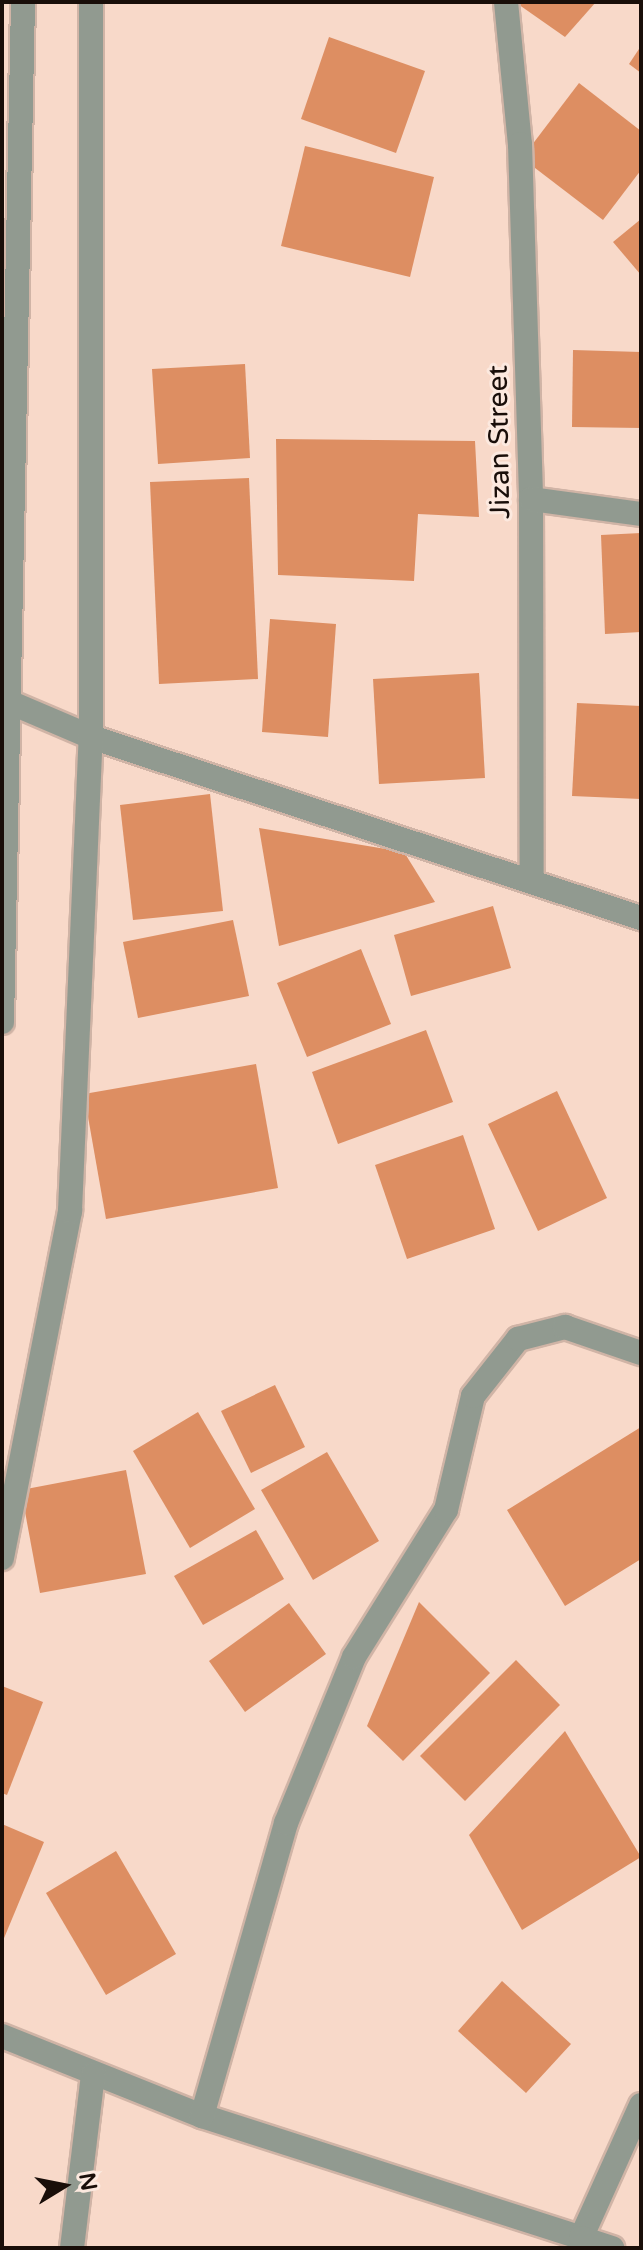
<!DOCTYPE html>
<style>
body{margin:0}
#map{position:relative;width:643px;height:2250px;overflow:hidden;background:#f8d9c9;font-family:"Varela Round",sans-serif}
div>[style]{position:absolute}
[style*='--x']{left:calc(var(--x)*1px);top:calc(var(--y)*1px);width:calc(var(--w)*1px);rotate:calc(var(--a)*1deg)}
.building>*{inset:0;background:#dd8e62}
.roads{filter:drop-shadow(2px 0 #d0b4a6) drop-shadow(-2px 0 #d0b4a6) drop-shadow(0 2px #d0b4a6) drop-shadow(0 -2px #d0b4a6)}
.minor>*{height:24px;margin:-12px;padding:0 12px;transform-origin:12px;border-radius:12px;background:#919a90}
span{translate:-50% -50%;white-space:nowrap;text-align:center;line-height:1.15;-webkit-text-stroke:6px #fce9df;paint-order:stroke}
.street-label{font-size:28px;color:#190e09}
.frame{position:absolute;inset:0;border:4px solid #190e09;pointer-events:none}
.north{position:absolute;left:24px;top:2146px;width:80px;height:80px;-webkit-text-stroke:6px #fce9df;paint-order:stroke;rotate:80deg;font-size:22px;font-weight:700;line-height:32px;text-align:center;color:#190e09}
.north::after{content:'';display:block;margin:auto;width:28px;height:36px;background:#190e09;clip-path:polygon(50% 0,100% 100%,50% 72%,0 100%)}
</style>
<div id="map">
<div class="building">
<i style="clip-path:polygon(515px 2px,596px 2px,565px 37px)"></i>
<i style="clip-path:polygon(329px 37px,425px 71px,396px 153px,301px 119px)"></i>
<i style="clip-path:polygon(641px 46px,641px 73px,629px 64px)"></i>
<i style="clip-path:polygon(579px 83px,641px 131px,641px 170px,603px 220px,522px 158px)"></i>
<i style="clip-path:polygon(305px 146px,434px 177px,410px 277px,281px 246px)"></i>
<i style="clip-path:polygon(641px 219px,641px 275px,613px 242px)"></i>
<i style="clip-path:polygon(573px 350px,641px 352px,641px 428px,572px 427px)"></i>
<i style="clip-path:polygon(245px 364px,250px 458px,158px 464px,152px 369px)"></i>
<i style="clip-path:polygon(276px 439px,475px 441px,479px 517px,418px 514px,414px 581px,278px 575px)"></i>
<i style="clip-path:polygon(249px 478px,258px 679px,159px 684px,150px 482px)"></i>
<i style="clip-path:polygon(641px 533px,641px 632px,605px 634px,601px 535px)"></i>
<i style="clip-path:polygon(270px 619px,336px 624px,328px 737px,262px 732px)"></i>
<i style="clip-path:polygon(479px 673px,485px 778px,379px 784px,373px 679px)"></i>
<i style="clip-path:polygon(577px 703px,641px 706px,641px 799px,572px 796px)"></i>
<i style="clip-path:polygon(210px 794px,223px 911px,133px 920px,120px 805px)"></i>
<i style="clip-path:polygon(259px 828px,404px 852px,435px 902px,279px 946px)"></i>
<i style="clip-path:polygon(493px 906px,511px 968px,411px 996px,394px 935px)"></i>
<i style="clip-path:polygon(233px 920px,249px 996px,138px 1018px,123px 942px)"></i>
<i style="clip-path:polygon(361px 949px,391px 1024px,307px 1057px,277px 983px)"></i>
<i style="clip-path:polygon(426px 1030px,453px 1102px,338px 1144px,312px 1072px)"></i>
<i style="clip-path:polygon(256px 1064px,278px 1188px,106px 1219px,84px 1094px)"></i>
<i style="clip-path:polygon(557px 1091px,607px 1198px,538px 1231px,488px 1124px)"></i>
<i style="clip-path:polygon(463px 1135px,495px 1229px,407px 1259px,375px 1165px)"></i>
<i style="clip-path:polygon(275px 1385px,305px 1447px,251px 1473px,221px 1411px)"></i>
<i style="clip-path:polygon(198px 1412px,255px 1509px,190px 1548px,133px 1451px)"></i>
<i style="clip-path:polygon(641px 1427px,641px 1559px,565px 1606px,507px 1510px)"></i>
<i style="clip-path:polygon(327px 1452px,379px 1541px,313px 1580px,261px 1490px)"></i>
<i style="clip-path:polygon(126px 1470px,146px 1574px,40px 1593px,21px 1490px)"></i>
<i style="clip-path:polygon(256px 1530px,284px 1579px,203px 1625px,174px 1576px)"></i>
<i style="clip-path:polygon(419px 1602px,490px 1673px,403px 1761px,367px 1726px)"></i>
<i style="clip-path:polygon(289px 1603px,326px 1654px,245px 1712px,209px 1661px)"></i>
<i style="clip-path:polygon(516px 1660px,560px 1705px,465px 1801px,420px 1756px)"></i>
<i style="clip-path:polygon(2px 1686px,43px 1702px,7px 1795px,2px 1793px)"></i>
<i style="clip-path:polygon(565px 1731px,641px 1857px,522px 1930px,469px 1835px)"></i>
<i style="clip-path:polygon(2px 1824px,44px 1842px,2px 1943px)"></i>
<i style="clip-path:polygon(116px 1851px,176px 1954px,106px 1995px,46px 1893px)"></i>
<i style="clip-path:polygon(502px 1981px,571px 2044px,526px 2093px,458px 2031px)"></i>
</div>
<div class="roads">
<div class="minor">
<i style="--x:506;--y:2;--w:143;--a:84.4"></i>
<i style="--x:520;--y:144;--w:355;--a:88.2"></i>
<i style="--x:531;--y:499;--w:382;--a:89.9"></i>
<i style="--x:531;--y:499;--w:111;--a:7.8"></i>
<i style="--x:9;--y:702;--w:89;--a:23.1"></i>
<i style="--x:91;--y:737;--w:579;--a:18.22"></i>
<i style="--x:2;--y:1022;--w:1020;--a:-88.82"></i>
<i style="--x:2;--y:1558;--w:354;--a:-78.9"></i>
<i style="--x:70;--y:1211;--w:474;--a:-87.5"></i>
<i style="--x:91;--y:737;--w:735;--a:-90"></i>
<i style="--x:2;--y:2036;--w:215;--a:21.8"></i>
<i style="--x:202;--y:2116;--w:398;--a:17.8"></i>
<i style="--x:581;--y:2238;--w:146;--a:-65.7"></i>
<i style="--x:202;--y:2116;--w:305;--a:-74"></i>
<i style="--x:286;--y:1823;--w:179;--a:-67.7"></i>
<i style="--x:354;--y:1657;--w:173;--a:-58"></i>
<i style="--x:446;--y:1510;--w:117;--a:-76.7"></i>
<i style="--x:473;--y:1396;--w:73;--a:-51.7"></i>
<i style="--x:518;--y:1339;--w:49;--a:-14.3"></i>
<i style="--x:565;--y:1327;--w:80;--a:18.9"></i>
<i style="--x:581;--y:2238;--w:33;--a:18"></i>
<i style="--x:72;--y:2248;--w:175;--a:-83.1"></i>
</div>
</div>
<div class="street-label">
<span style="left:499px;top:442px;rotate:-91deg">Jizan Street</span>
</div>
<div class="frame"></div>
<div class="north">N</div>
</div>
